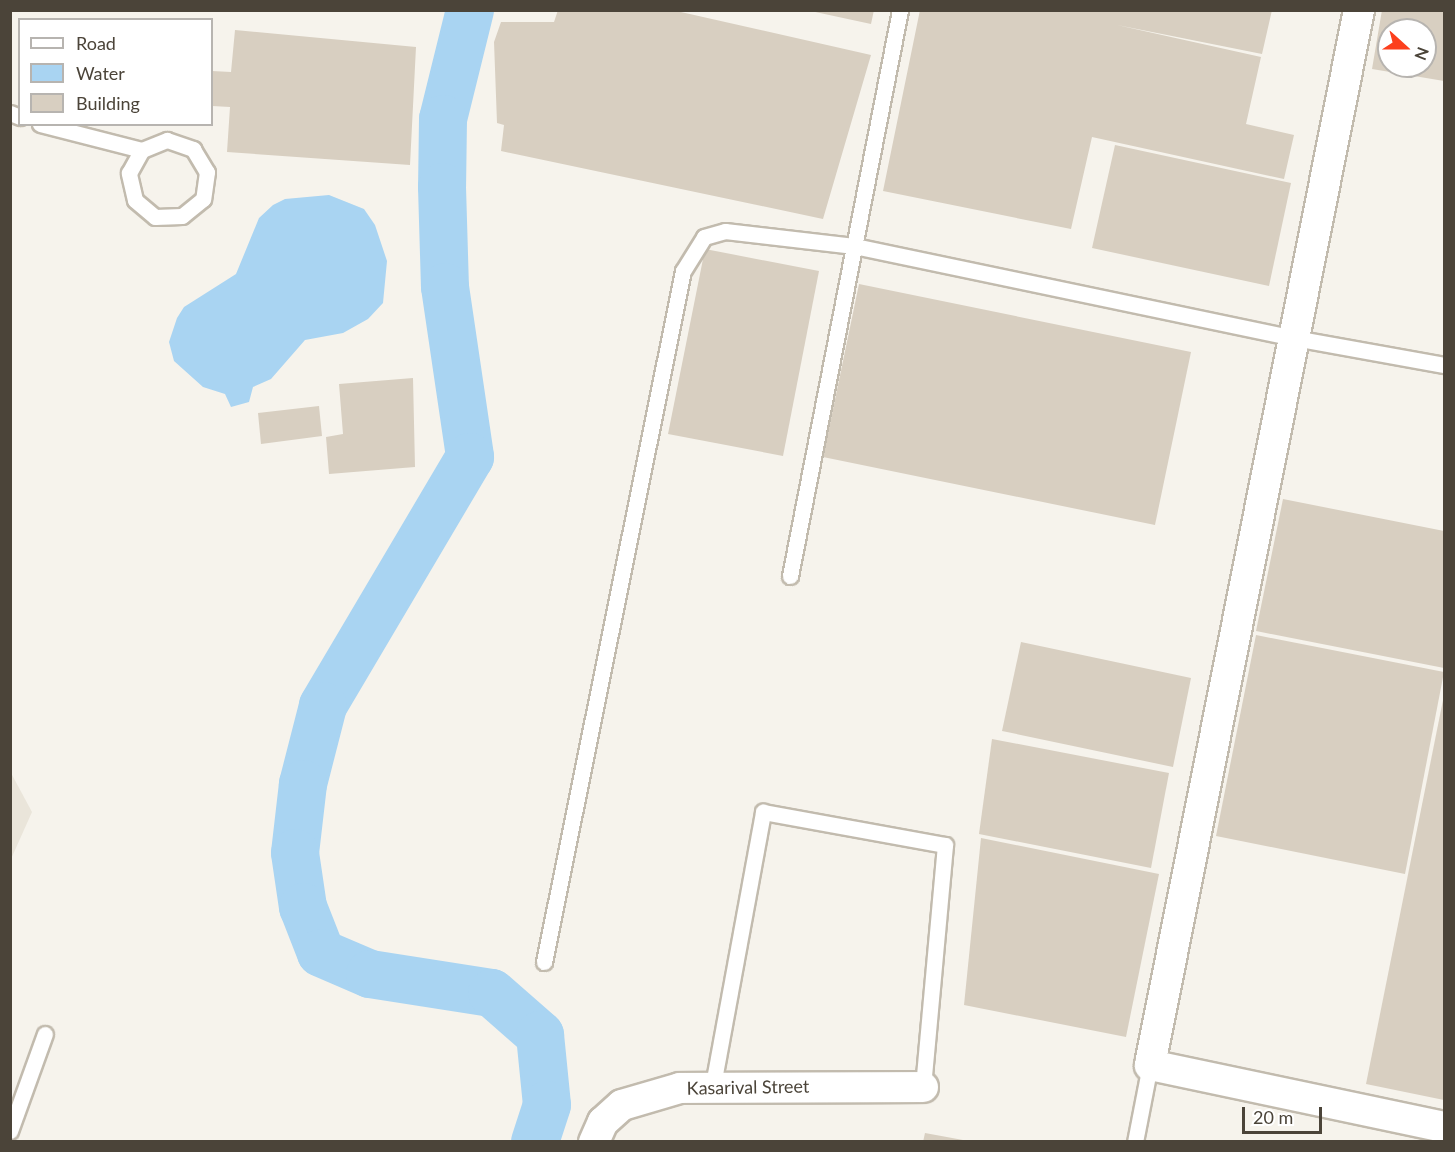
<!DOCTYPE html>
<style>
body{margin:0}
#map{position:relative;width:1455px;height:1152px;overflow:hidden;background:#f6f3ec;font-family:Lato,sans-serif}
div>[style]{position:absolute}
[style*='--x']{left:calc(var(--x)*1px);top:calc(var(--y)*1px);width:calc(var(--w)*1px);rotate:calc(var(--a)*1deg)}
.residential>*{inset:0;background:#eae5da}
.water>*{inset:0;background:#a9d4f2}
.river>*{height:48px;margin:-24px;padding:0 24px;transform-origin:24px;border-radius:24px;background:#a9d4f2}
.building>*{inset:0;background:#d8cfc1}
.roads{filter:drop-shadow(2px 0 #c2bbae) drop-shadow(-2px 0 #c2bbae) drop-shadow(0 2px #c2bbae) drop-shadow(0 -2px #c2bbae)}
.service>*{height:15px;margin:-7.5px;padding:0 7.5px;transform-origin:7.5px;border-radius:7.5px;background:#fff}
.minor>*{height:30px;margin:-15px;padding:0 15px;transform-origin:15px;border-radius:15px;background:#fff}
span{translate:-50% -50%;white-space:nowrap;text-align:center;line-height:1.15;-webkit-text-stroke:5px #fff;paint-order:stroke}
.street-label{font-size:18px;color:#4b4439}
.frame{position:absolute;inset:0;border:12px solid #4b4439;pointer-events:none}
.legend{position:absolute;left:18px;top:18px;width:195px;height:108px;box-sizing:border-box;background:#fff;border:2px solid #b7b4b0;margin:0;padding:8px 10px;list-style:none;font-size:18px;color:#4b4439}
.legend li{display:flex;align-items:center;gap:12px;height:30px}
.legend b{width:30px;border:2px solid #b7b4b0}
.north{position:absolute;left:1377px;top:18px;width:60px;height:60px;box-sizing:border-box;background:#fff;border:2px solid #b7b4b0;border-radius:50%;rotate:111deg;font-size:16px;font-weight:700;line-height:24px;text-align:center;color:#4b4439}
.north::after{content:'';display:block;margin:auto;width:21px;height:27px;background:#fc3f1d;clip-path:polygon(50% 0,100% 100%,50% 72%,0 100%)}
.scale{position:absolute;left:1242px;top:1107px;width:80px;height:27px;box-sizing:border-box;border:3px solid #4b4439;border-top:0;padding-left:8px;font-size:18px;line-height:21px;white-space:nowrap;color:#4b4439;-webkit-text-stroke:4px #fff;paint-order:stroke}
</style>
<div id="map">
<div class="residential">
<i style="clip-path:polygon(11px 773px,32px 812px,11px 859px)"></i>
</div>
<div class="water">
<i style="clip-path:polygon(329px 195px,364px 209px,375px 225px,387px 261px,383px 303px,368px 319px,343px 333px,305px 340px,271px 379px,253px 387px,249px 402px,231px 407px,225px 394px,203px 387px,174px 361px,169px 342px,177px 318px,184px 307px,236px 274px,259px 218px,273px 205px,285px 199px)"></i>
</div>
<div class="river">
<i style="--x:470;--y:10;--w:112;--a:103.9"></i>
<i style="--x:443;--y:119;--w:68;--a:90.8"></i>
<i style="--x:442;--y:187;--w:100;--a:88.3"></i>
<i style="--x:445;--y:287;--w:172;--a:81.6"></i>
<i style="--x:470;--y:457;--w:289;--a:120.6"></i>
<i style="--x:323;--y:706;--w:81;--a:104.4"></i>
<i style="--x:303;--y:784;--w:69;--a:96.6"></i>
<i style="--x:295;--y:853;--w:55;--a:81.6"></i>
<i style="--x:303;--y:907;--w:49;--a:68.6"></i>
<i style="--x:321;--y:953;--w:53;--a:23.2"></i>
<i style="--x:370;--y:974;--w:123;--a:8.9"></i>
<i style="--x:492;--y:993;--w:64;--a:41.2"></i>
<i style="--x:540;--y:1035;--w:70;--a:84.3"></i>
<i style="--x:547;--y:1105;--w:39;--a:108"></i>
</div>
<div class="building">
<i style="clip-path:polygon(558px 10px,672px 10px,871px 55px,823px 219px,501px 151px,504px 125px,497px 123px,494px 42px,501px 22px,554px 22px)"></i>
<i style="clip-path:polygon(806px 10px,874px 10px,871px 24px)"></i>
<i style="clip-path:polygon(920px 10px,1272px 10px,1262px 54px,1117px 25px,1261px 57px,1246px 124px,1294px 135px,1284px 179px,1092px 137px,1071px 229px,883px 191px)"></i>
<i style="clip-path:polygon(evenodd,1382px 10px,1444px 10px,1444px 81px,1372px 69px,1382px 10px,1389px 30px,1425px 30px,1425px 66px,1389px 66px,1389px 30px)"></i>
<i style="clip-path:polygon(235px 30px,416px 47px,410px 165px,227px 152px,230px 107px,212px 106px,212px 71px,231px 72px)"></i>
<i style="clip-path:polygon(1115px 145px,1291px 183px,1269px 286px,1092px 248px)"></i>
<i style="clip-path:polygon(705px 249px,819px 271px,783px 456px,668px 434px)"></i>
<i style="clip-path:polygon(859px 284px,1191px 352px,1155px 525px,823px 457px)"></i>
<i style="clip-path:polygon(413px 378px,415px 467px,329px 474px,326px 437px,343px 434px,339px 384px)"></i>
<i style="clip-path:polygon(319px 406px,322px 436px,261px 444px,258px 413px)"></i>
<i style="clip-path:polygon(1283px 499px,1444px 531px,1444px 668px,1256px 631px)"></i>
<i style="clip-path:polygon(1256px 635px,1444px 672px,1405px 874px,1216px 836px)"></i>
<i style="clip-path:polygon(1021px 642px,1191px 678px,1173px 767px,1002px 731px)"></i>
<i style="clip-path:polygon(1443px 700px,1444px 700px,1444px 1100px,1366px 1084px)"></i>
<i style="clip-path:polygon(992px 739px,1169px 773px,1151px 868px,979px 834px)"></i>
<i style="clip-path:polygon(981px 838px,1159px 874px,1126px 1037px,964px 1005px)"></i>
<i style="clip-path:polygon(925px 1133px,963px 1140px,963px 1142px,923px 1142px)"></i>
</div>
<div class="roads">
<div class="service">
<i style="--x:10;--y:113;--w:11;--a:22"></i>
<i style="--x:40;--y:124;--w:105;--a:14.3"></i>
<i style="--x:142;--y:150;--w:27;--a:-22"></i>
<i style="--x:167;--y:140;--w:28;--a:19"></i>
<i style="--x:193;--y:149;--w:27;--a:59"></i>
<i style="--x:207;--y:172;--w:27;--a:98"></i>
<i style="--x:203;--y:199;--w:27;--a:141"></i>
<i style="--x:182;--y:216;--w:27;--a:178"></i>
<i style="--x:155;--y:217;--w:26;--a:-140"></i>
<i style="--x:135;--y:200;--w:28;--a:-103"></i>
<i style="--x:129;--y:173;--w:26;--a:-61"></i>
<i style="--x:790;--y:576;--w:577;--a:-79"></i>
<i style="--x:544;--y:962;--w:705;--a:-78.63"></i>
<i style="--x:683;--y:271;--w:40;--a:-58"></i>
<i style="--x:704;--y:237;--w:22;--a:-16"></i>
<i style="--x:725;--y:231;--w:130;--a:6.6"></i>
<i style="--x:854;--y:246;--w:450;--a:11.8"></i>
<i style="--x:1294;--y:338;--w:152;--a:10.2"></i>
<i style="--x:713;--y:1085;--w:278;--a:-79.6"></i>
<i style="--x:763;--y:812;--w:185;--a:10.3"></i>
<i style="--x:945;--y:845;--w:243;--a:95.2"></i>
<i style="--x:10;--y:1131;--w:103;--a:-70.2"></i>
<i style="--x:1135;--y:1142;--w:78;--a:-79"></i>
</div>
<div class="minor">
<i style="--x:1359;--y:10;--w:1076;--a:101.21"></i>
<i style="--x:1150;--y:1065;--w:300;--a:11.9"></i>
<i style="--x:594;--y:1142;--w:22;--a:-66"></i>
<i style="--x:603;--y:1122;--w:25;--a:-42"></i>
<i style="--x:622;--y:1105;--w:60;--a:-16.3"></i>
<i style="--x:680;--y:1088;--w:243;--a:-0.2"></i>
</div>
</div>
<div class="street-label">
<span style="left:748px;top:1087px;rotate:-1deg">Kasarival Street</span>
</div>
<div class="frame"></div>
<ul class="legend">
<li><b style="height:8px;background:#fff"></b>Road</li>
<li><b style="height:16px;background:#a9d4f2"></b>Water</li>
<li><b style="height:16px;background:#d8cfc1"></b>Building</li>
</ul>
<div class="north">N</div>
<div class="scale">20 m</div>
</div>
